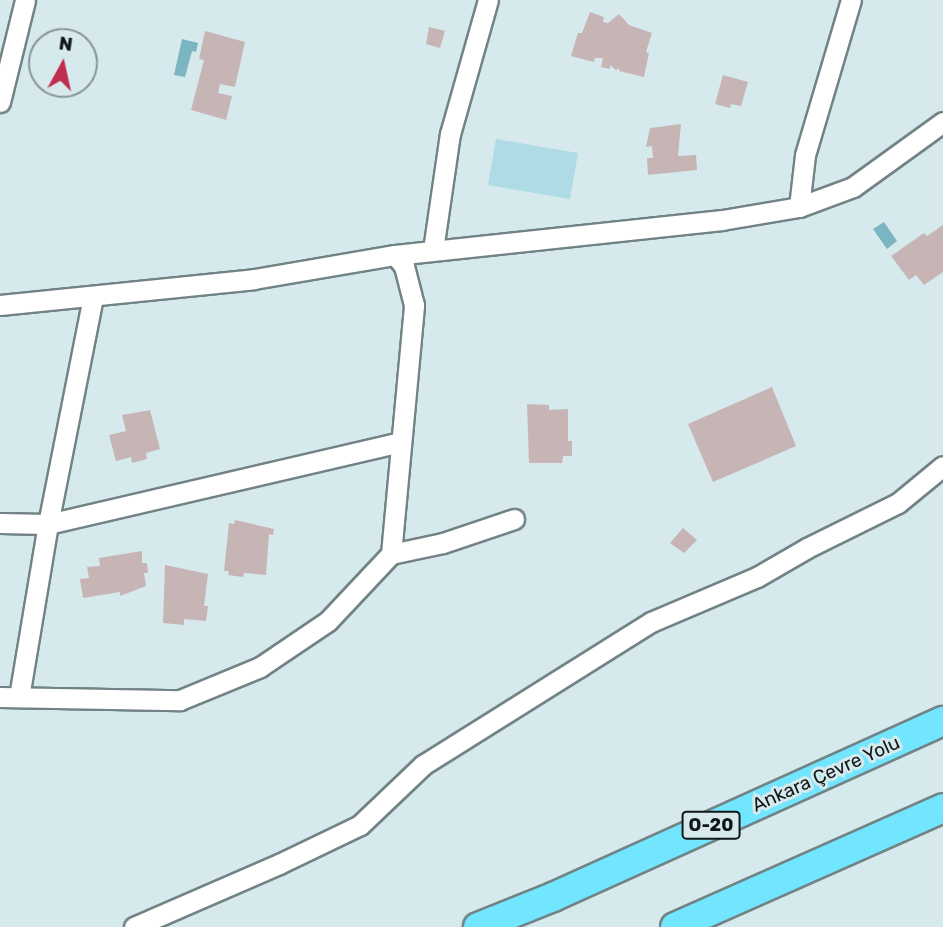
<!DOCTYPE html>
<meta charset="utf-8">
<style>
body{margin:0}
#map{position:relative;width:943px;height:927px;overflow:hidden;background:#d6e9ed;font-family:Rubik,sans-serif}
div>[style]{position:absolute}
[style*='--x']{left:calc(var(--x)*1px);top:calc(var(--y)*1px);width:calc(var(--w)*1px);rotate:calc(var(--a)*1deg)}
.green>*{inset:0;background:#aedbe5}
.water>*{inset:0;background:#7cb5c2}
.building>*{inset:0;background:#c7b5b6}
.roads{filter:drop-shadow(2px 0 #728386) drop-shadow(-2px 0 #728386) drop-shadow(0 2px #728386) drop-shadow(0 -2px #728386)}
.minor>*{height:19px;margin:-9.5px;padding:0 9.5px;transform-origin:9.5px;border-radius:9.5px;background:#fff}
.highway>*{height:28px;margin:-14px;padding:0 14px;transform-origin:14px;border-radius:14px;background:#72e6fe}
span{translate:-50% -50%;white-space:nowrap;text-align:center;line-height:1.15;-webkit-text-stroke:6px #d6e9ed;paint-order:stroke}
.shield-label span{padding:2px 5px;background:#d6e9ed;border:2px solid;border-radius:5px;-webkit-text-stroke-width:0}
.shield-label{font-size:18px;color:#101718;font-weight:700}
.street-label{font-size:19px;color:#101718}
.north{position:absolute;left:28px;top:28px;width:70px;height:70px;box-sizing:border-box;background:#d6e9ed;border:2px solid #879598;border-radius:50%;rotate:8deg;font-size:19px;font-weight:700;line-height:28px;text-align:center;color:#101718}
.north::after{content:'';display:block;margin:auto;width:24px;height:32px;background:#be2e4e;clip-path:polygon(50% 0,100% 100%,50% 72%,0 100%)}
</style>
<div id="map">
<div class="green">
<i style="clip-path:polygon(496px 139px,578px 153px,570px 199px,488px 185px)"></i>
</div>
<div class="water">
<i style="clip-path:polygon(182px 39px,198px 43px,196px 52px,192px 51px,185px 77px,174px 75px)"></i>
<i style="clip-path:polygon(884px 222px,897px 241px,887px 249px,873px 229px)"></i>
</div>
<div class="building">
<i style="clip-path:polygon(590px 12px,604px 17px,603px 22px,608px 23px,619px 14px,629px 25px,652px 33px,646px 52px,649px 53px,644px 77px,619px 71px,619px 68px,616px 70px,610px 65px,610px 69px,601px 67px,603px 58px,595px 58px,594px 62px,571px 56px,578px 33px,582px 33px)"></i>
<i style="clip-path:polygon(429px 27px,445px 31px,440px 48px,426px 44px)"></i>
<i style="clip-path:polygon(205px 31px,245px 42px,235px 87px,220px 84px,218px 93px,232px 96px,226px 120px,191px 110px,204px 60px,199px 59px)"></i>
<i style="clip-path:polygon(723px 75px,748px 82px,741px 106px,731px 104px,730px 108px,715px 104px)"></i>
<i style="clip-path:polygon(681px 124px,678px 156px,696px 155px,697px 170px,648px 175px,647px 158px,653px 158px,652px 146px,646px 147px,650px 128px)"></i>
<i style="clip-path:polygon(943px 225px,943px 272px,924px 285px,916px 275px,909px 280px,891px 256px,924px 233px,927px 236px)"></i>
<i style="clip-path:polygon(772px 387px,796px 446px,713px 482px,688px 424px)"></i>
<i style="clip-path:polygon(527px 404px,549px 405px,549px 410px,568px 409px,568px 441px,572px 441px,572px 456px,563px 456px,562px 463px,529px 463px)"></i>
<i style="clip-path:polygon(150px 410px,160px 449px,146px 453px,147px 459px,132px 463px,131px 457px,116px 461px,109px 435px,126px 431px,122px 415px)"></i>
<i style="clip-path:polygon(235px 520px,274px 529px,273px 535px,269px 534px,266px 575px,244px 573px,243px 577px,228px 575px,229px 571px,224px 571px,229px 523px,234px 524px)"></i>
<i style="clip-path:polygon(683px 528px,697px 540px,684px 553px,670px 543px)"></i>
<i style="clip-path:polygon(142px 551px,142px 563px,147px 563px,148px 573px,144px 573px,146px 586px,120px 596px,120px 592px,83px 598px,80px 579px,89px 578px,87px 567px,100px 566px,99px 558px)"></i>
<i style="clip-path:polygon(165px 565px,208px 574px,204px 606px,208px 606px,206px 621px,184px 619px,184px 625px,163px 623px)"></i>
</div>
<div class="roads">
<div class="minor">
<i style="--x:0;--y:102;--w:105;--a:-76.2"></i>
<i style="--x:799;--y:207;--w:52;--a:-83.4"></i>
<i style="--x:805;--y:155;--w:162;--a:-73.5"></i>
<i style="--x:433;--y:250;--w:117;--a:-81.7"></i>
<i style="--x:450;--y:134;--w:139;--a:-74.2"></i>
<i style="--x:0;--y:305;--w:255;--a:-5.8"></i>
<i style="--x:254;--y:279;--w:143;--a:-9.7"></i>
<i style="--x:395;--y:255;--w:329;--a:-6.1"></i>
<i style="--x:722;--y:220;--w:78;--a:-9.6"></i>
<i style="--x:799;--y:207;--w:58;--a:-20.3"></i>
<i style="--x:853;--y:187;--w:111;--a:-35.8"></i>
<i style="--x:0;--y:523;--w:48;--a:1.2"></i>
<i style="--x:48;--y:524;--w:361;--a:-13.1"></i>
<i style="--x:391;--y:554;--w:250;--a:-84.7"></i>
<i style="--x:414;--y:305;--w:40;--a:-104.4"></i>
<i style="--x:404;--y:266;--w:14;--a:-129"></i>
<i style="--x:0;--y:697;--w:180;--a:1"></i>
<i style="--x:180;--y:700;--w:87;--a:-22.4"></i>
<i style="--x:260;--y:667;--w:82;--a:-34.1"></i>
<i style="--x:328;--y:621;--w:92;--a:-46.8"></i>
<i style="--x:391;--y:554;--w:53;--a:-11.9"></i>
<i style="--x:443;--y:543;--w:75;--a:-18.7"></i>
<i style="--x:19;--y:697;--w:175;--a:-80.5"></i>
<i style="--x:48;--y:524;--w:231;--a:-78.8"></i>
<i style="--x:134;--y:927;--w:158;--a:-23.5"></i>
<i style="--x:279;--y:864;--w:90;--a:-25.7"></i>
<i style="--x:360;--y:825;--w:87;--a:-43.6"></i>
<i style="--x:423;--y:765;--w:269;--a:-32.1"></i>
<i style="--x:651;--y:622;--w:115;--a:-23"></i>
<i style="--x:757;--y:577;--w:58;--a:-30.1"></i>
<i style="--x:807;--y:548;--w:102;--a:-26.3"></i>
<i style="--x:898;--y:503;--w:58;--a:-39.4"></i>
</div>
<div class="highway">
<i style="--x:478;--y:927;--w:81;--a:-21.8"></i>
<i style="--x:553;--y:897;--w:428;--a:-24.3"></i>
<i style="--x:675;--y:927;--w:293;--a:-23.9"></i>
</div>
</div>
<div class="shield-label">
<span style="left:711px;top:825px">O-20</span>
</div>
<div class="street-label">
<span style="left:826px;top:774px;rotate:-24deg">Ankara Çevre Yolu</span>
</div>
<div class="north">N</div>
</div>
